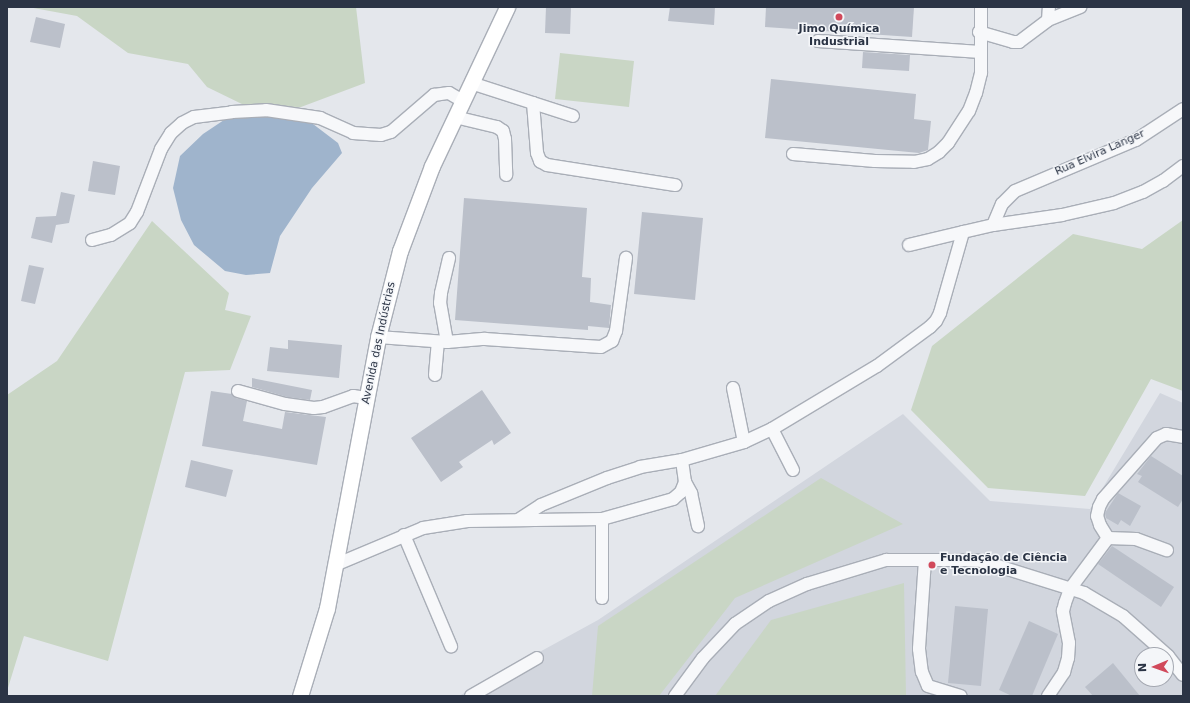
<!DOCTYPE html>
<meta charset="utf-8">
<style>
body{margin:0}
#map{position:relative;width:1190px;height:703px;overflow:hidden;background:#e4e7ec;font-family:"DejaVu Sans",sans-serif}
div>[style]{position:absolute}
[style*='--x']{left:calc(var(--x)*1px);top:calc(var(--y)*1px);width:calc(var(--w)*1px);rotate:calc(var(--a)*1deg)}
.built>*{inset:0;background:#d2d6de}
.green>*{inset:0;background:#c9d6c5}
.water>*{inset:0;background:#9fb4cc}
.building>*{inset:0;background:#bbc0ca}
.roads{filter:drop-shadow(1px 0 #a9aeb7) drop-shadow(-1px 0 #a9aeb7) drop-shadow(0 1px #a9aeb7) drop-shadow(0 -1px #a9aeb7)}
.minor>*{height:12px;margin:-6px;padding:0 6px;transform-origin:6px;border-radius:6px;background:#f7f8fa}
.major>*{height:15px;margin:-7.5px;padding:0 7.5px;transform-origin:7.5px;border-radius:7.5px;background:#fff}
.dots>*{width:11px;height:11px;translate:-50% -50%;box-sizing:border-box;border:2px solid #f4f6f9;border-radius:50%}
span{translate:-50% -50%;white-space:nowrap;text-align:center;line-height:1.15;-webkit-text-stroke:3px #f4f6f9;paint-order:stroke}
.poi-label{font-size:11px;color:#2b3445;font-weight:700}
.left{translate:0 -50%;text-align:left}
.street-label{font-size:11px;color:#2b3445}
.frame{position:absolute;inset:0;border:8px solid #2b3445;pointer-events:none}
.north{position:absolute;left:1134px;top:647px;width:40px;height:40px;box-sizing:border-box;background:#f4f6f9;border:1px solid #a4a8b1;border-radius:50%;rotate:268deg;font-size:11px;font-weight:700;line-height:16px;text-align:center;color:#2b3445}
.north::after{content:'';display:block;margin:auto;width:14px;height:18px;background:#d1495b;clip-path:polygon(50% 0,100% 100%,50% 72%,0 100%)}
</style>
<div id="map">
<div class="built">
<i style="clip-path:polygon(evenodd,1160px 393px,1183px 403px,1183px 696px,459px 696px,598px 620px,903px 414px,990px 501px,1090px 509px,1160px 393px,1142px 655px,1166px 655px,1166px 679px,1142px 679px,1142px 655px)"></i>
</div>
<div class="green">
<i style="clip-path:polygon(28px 7px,356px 7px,365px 83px,301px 107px,246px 106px,207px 87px,188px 64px,128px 53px,77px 16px)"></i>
<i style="clip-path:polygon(560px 53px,634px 61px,629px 107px,555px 99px)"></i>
<i style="clip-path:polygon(1183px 220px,1183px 391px,1151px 379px,1085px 496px,988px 488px,911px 410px,932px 346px,1073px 234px,1142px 249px)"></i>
<i style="clip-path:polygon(152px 221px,229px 293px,225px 310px,251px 316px,230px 370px,185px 372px,108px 661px,24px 636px,7px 691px,7px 395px,57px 361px)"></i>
<i style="clip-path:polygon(821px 478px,903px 524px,735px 598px,659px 696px,592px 696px,598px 626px)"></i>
<i style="clip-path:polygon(904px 583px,906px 696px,715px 696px,771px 620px)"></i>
</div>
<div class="water">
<i style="clip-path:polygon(270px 114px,294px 118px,313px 124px,338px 143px,342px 153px,312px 188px,280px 236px,270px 273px,246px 275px,225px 271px,194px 245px,181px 220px,173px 188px,180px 156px,203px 134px,230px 116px)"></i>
</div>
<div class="building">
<i style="clip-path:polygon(546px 7px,571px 7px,570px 34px,545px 33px)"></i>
<i style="clip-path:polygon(670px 7px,715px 7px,714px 25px,668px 21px)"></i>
<i style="clip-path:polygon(766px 7px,914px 7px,912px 37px,765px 27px)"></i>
<i style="clip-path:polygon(36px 17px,65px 24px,60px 48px,30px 42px)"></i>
<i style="clip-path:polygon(863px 52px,910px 55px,909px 71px,862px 68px)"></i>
<i style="clip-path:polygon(771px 79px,916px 94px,914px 119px,931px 121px,928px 150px,919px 153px,765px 138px)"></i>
<i style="clip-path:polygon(93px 161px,120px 166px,115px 195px,88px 191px)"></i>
<i style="clip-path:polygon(61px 192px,75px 195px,69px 223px,56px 225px,52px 243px,31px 238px,36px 217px,56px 216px)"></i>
<i style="clip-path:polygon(464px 198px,587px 208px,582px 277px,591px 278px,590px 302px,611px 305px,609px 328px,588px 326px,588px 330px,455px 320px)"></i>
<i style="clip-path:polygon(642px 212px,703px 218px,695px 300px,634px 294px)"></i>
<i style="clip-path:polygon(29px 265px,44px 268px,35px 304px,21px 301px)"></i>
<i style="clip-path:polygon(288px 340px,342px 345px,339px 378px,267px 371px,270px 347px,288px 349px)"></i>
<i style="clip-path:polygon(252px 378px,312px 390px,310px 400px,287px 397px,252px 387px)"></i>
<i style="clip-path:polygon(482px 390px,511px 433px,494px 445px,492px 440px,459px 462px,463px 467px,441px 482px,411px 438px)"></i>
<i style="clip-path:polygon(211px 391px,232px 394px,236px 398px,247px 401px,243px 421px,282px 429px,285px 412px,326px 417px,317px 465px,202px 446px)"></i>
<i style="clip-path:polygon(1151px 456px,1183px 476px,1183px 499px,1178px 507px,1138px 482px,1142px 476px,1137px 474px)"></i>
<i style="clip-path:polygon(191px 460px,233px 470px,226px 497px,185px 487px)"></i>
<i style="clip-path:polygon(1118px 493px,1141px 506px,1130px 526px,1121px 520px,1118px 525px,1106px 518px,1105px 513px)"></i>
<i style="clip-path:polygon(1112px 546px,1174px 587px,1161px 607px,1098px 564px)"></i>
<i style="clip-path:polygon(955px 606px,988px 609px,981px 686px,948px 683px)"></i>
<i style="clip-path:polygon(1029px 621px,1058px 634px,1032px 696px,1012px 696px,999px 690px)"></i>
<i style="clip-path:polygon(1113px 663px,1140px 696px,1093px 696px,1085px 687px)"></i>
</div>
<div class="roads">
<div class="minor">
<i style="--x:1048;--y:20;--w:35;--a:-22"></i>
<i style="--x:979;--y:32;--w:35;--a:16"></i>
<i style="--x:1013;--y:42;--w:6;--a:0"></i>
<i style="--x:1019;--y:42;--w:36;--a:-37"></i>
<i style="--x:1048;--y:20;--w:13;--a:-86"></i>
<i style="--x:818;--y:41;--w:163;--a:3.9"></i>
<i style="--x:471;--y:83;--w:107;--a:17.9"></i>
<i style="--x:533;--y:103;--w:50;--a:85.4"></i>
<i style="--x:537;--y:153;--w:9;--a:69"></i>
<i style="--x:540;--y:161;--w:8;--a:30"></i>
<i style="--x:547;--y:165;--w:130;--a:8.9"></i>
<i style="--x:455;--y:117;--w:43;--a:13.4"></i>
<i style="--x:497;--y:127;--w:7;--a:34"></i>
<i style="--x:503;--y:131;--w:8;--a:76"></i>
<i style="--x:505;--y:139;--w:36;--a:88"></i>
<i style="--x:793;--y:154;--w:82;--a:4.9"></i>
<i style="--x:875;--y:161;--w:39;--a:1"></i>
<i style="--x:914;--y:162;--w:14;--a:-12"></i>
<i style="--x:928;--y:159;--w:13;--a:-32"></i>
<i style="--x:939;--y:152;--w:13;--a:-45"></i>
<i style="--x:948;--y:143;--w:38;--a:-57"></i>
<i style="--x:969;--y:111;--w:19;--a:-69"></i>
<i style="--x:976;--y:93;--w:21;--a:-76"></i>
<i style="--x:981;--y:73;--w:66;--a:-90"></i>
<i style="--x:993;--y:225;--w:70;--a:-8.2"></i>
<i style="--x:1062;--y:215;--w:53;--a:-13"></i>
<i style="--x:1114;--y:203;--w:31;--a:-21"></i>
<i style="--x:1143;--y:192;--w:23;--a:-29"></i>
<i style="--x:1163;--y:181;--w:25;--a:-37"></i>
<i style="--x:92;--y:240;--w:20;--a:-15"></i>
<i style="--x:111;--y:235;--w:22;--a:-32"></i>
<i style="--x:130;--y:223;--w:13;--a:-58"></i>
<i style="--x:137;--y:212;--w:67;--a:-69.1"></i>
<i style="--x:161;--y:149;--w:19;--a:-58"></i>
<i style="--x:171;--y:133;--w:15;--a:-42"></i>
<i style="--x:182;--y:123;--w:13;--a:-27"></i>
<i style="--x:194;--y:117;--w:38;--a:-7"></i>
<i style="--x:232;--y:112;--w:34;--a:-3"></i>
<i style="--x:266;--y:110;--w:55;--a:8.4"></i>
<i style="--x:320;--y:118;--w:36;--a:24"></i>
<i style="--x:353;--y:133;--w:28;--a:4"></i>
<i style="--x:381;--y:135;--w:10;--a:-17"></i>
<i style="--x:391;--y:132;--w:57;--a:-40.7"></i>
<i style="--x:434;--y:95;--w:15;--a:-8"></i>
<i style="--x:449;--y:93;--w:16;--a:30"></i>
<i style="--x:909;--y:245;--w:56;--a:-13.5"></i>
<i style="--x:378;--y:337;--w:69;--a:4.1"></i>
<i style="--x:447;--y:342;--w:38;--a:-5"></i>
<i style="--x:485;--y:339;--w:116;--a:3.9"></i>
<i style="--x:601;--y:347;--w:13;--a:-29"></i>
<i style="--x:612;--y:341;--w:11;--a:-68"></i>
<i style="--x:616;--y:331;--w:74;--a:-82.2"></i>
<i style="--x:447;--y:342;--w:40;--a:-100"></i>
<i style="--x:440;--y:303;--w:10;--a:-84"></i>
<i style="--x:441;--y:293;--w:36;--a:-77"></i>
<i style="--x:435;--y:375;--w:33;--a:-85"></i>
<i style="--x:733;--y:388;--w:55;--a:78.5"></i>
<i style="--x:238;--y:391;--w:49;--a:15.5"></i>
<i style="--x:285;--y:404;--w:29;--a:8"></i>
<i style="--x:314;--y:408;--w:9;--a:-6"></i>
<i style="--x:323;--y:407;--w:32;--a:-20"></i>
<i style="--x:353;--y:396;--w:13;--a:9"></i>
<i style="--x:772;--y:429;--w:46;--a:62.9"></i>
<i style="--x:685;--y:482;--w:13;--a:61"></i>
<i style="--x:691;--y:493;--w:34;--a:78"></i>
<i style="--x:602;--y:519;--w:79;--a:90"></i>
<i style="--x:518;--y:520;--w:27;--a:-33"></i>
<i style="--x:541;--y:505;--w:71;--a:-22.2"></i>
<i style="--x:607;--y:478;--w:35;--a:-18"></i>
<i style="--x:640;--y:467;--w:43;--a:-9.5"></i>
<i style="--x:404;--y:535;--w:121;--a:67.1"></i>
<i style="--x:1108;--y:538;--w:15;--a:-122"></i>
<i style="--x:1100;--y:525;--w:9;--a:-108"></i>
<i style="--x:1097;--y:516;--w:9;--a:-77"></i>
<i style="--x:1099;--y:507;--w:9;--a:-63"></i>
<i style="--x:1103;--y:499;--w:81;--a:-48.5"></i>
<i style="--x:1157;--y:438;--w:10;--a:-24"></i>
<i style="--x:1166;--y:434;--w:17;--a:10"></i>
<i style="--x:925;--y:560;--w:89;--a:93.9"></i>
<i style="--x:919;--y:649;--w:23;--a:83"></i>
<i style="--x:922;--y:672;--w:15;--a:67"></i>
<i style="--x:928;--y:686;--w:34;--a:17"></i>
<i style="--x:335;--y:565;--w:95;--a:-22.8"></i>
<i style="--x:423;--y:528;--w:45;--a:-9"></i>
<i style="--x:467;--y:521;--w:135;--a:-0.8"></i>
<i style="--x:602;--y:519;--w:74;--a:-15.7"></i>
<i style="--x:673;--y:499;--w:11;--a:-41"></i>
<i style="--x:681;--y:492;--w:11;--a:-68"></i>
<i style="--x:685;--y:482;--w:22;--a:-98"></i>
<i style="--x:682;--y:460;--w:65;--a:-16.2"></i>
<i style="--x:744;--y:442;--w:31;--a:-25"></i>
<i style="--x:772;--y:429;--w:122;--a:-31"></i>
<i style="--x:877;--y:366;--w:66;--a:-36.3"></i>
<i style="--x:930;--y:327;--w:8;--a:-45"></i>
<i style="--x:936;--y:321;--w:9;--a:-63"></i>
<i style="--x:940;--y:313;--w:84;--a:-74.1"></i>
<i style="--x:963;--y:232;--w:31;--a:-13"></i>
<i style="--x:993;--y:225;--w:23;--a:-67"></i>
<i style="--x:1002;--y:204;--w:18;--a:-45"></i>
<i style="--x:1015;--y:191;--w:131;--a:-22.9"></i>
<i style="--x:1136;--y:140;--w:56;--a:-33.4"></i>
<i style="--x:471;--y:696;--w:76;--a:-29.9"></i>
<i style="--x:675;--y:696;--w:47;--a:-53.6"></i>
<i style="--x:703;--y:658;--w:47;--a:-46.7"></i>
<i style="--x:735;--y:624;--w:41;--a:-34.1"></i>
<i style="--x:769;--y:601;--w:42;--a:-24.1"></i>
<i style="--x:807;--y:584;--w:83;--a:-16.9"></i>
<i style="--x:886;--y:560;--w:82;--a:0"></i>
<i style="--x:968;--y:560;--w:14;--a:4"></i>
<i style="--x:982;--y:561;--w:107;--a:17.4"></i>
<i style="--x:1084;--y:593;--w:45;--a:30.5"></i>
<i style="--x:1123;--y:616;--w:60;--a:41.6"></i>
<i style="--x:1168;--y:656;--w:24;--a:52"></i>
<i style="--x:1048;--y:696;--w:29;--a:-56"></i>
<i style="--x:1064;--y:672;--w:15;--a:-74"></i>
<i style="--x:1068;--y:658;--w:15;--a:-86"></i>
<i style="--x:1069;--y:643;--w:33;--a:-101"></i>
<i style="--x:1063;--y:611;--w:8;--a:-76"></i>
<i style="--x:1065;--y:603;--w:15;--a:-70"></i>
<i style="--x:1070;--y:589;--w:64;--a:-53.3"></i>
<i style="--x:1108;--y:538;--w:28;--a:2"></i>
<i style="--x:1136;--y:539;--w:33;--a:20"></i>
</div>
<div class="major">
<i style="--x:300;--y:696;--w:92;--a:-72.9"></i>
<i style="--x:327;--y:608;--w:276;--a:-79.3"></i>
<i style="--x:378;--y:337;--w:89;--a:-75.7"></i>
<i style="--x:400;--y:251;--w:91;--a:-69.4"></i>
<i style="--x:432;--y:166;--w:176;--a:-64.7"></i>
</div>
</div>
<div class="dots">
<i style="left:839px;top:17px;background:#d1495b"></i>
<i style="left:932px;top:565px;background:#d1495b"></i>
</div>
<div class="poi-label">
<span style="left:839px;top:36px">Jimo Química<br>Industrial</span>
<span class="left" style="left:940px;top:565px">Fundação de Ciência<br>e Tecnologia</span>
</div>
<div class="street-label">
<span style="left:1100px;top:153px;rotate:-24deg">Rua Elvira Langer</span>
<span style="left:379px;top:343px;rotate:-78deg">Avenida das Indústrias</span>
</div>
<div class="frame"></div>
<div class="north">N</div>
</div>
